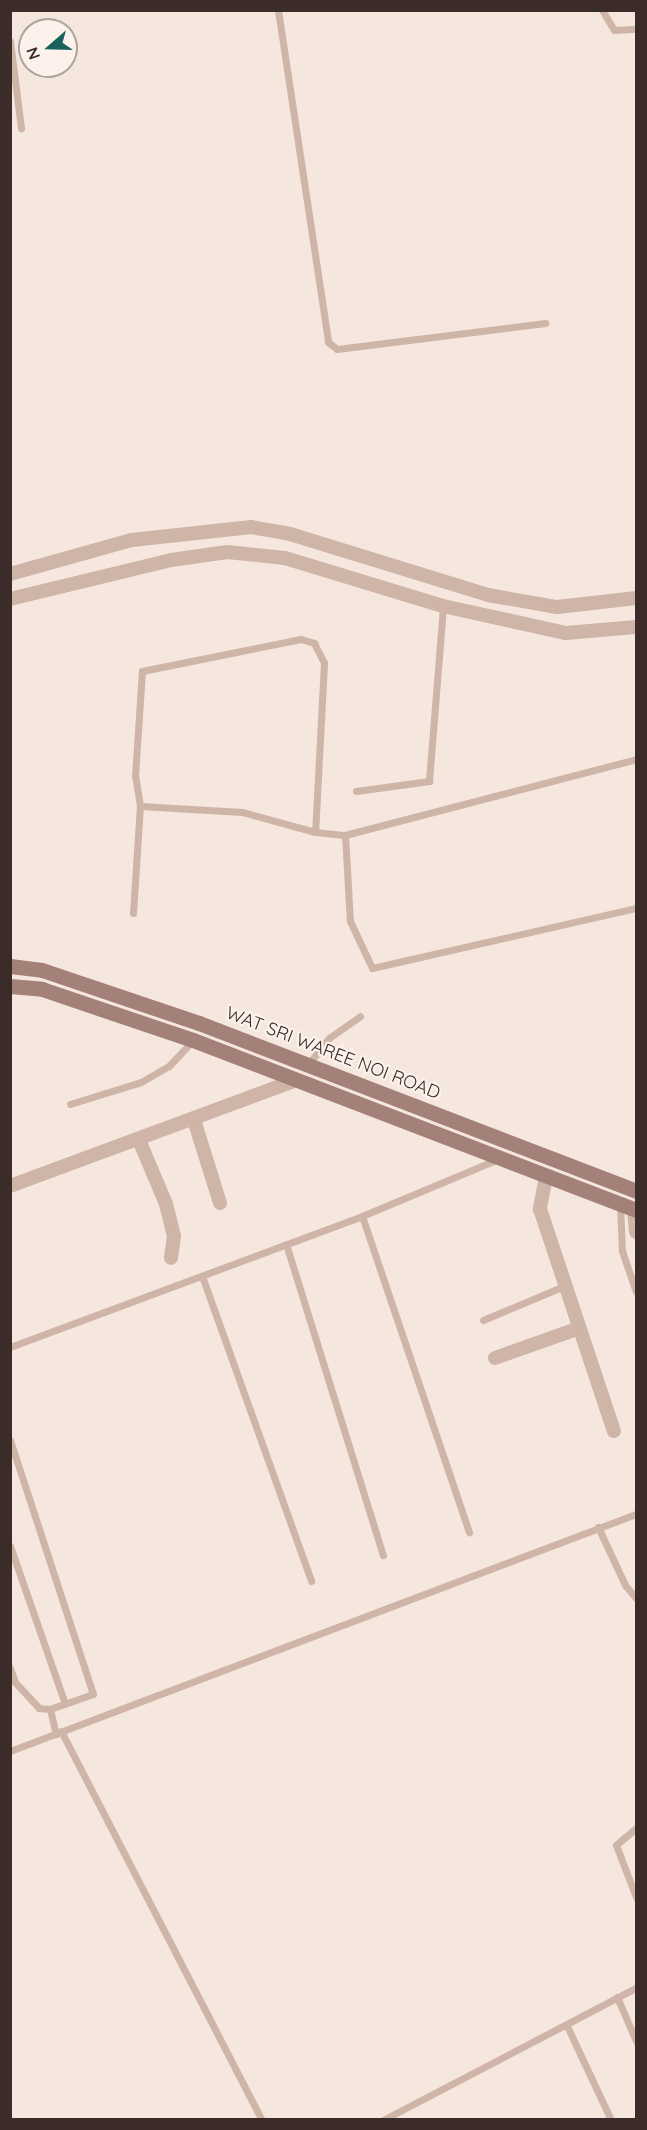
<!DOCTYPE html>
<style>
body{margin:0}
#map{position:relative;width:647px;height:2130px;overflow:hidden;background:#f5e6de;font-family:Quicksand,sans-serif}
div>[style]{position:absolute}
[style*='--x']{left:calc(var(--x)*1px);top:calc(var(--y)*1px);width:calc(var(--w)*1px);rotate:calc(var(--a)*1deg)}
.service>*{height:7px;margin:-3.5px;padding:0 3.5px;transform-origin:3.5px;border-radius:3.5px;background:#cfb4a8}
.minor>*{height:14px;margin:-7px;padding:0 7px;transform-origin:7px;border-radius:7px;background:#cfb4a8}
.secondary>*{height:15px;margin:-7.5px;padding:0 7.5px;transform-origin:7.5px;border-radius:7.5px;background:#a38179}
span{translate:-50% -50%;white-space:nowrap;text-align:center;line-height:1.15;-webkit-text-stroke:4.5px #fcf2eb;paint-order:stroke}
.street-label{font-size:18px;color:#3b2c29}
.frame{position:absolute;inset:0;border:12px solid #3b2c29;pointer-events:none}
.north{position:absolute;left:18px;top:18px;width:60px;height:60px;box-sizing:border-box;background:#fcf2eb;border:2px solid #afa39d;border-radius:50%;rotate:250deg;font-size:16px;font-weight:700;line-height:24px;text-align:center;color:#3b2c29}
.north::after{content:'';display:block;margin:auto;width:21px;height:27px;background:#19625b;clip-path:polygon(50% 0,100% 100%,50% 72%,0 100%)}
</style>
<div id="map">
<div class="service">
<i style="--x:278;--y:10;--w:336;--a:81.4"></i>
<i style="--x:328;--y:342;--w:11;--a:38"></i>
<i style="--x:337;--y:349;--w:210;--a:-7.1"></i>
<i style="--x:602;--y:10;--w:23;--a:59"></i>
<i style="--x:614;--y:30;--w:22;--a:-3"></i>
<i style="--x:10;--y:41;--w:88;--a:82.8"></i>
<i style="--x:356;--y:791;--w:74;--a:-7.8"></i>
<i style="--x:429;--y:781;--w:176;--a:-85.4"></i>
<i style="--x:315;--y:832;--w:30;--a:6"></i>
<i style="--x:345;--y:835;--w:301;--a:-14.6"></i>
<i style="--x:345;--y:835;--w:86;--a:86.7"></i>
<i style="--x:350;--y:921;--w:52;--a:64.9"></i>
<i style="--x:372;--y:968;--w:271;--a:-12.8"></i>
<i style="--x:133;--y:913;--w:107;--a:-86.3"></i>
<i style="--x:140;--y:806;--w:30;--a:-99"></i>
<i style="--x:135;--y:776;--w:105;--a:-86.2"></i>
<i style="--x:142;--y:671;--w:162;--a:-11.4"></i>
<i style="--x:301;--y:639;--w:14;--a:17"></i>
<i style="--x:314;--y:643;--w:22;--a:63"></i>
<i style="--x:324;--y:663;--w:169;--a:93"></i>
<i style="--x:315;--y:832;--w:76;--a:-164.7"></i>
<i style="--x:242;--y:812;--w:102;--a:-176.6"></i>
<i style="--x:307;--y:1066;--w:36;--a:-52"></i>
<i style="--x:329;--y:1038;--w:38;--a:-35"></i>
<i style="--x:70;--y:1104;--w:74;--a:-17.2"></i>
<i style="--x:141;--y:1082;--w:32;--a:-30"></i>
<i style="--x:169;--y:1066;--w:35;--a:-47"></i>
<i style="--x:620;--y:1204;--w:47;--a:87.6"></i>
<i style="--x:622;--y:1251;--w:43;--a:71.1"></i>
<i style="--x:362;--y:1216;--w:334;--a:71.3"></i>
<i style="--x:286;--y:1244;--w:326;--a:72.7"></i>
<i style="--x:202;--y:1276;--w:324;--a:70.3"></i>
<i style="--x:483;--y:1320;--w:88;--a:-22.8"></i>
<i style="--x:10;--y:1347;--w:376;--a:-20.4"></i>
<i style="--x:362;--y:1216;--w:147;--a:-22.7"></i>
<i style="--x:10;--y:1440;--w:267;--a:71.9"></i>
<i style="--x:93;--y:1694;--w:46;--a:160.8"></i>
<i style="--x:50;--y:1709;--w:11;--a:-175"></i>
<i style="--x:39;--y:1708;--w:35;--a:-133"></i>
<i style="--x:15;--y:1682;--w:15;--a:-110"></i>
<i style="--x:598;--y:1527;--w:64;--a:65"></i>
<i style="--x:625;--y:1585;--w:17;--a:50"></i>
<i style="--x:10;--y:1546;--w:167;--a:70.8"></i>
<i style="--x:50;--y:1709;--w:26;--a:77"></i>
<i style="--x:61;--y:1731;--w:438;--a:62.7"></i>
<i style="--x:10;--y:1751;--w:669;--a:-20.74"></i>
<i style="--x:636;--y:1828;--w:26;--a:140"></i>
<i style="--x:616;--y:1845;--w:56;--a:69"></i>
<i style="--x:617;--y:1997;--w:48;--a:66.6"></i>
<i style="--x:567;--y:2026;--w:104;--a:64.9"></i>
<i style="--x:383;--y:2120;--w:285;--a:-27.6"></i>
</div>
<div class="minor">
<i style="--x:10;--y:574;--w:127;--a:-15.6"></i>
<i style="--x:132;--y:540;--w:120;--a:-6.2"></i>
<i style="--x:251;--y:527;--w:40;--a:10"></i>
<i style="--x:290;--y:534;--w:207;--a:17.1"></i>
<i style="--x:488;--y:595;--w:70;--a:9.9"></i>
<i style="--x:557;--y:607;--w:80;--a:-6.5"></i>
<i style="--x:10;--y:599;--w:166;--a:-13.6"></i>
<i style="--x:171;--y:560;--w:57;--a:-8.1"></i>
<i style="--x:227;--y:552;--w:58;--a:5.9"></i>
<i style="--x:285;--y:558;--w:165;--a:16.9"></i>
<i style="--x:443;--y:606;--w:126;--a:12.4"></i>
<i style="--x:566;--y:633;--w:70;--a:-4.9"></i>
<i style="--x:194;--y:1120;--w:87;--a:72.6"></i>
<i style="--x:139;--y:1140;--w:69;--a:67.1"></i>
<i style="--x:166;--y:1204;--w:33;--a:76"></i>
<i style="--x:174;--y:1236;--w:22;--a:98"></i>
<i style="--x:546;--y:1177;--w:33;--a:101"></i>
<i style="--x:540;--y:1209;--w:234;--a:71.6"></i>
<i style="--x:10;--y:1186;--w:303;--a:-20.3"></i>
<i style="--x:634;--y:1209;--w:23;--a:85"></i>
<i style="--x:495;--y:1358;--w:87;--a:-19.5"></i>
</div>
<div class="secondary">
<i style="--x:10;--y:966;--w:32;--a:7"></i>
<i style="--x:42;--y:970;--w:166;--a:18.7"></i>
<i style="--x:199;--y:1023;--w:468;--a:21"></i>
<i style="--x:10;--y:986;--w:32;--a:5"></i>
<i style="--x:42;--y:989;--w:159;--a:18.7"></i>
<i style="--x:193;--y:1040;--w:474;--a:21"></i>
</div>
<div class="street-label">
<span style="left:333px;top:1053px;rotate:21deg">WAT SRI WAREE NOI ROAD</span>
</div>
<div class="frame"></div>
<div class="north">N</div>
</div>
